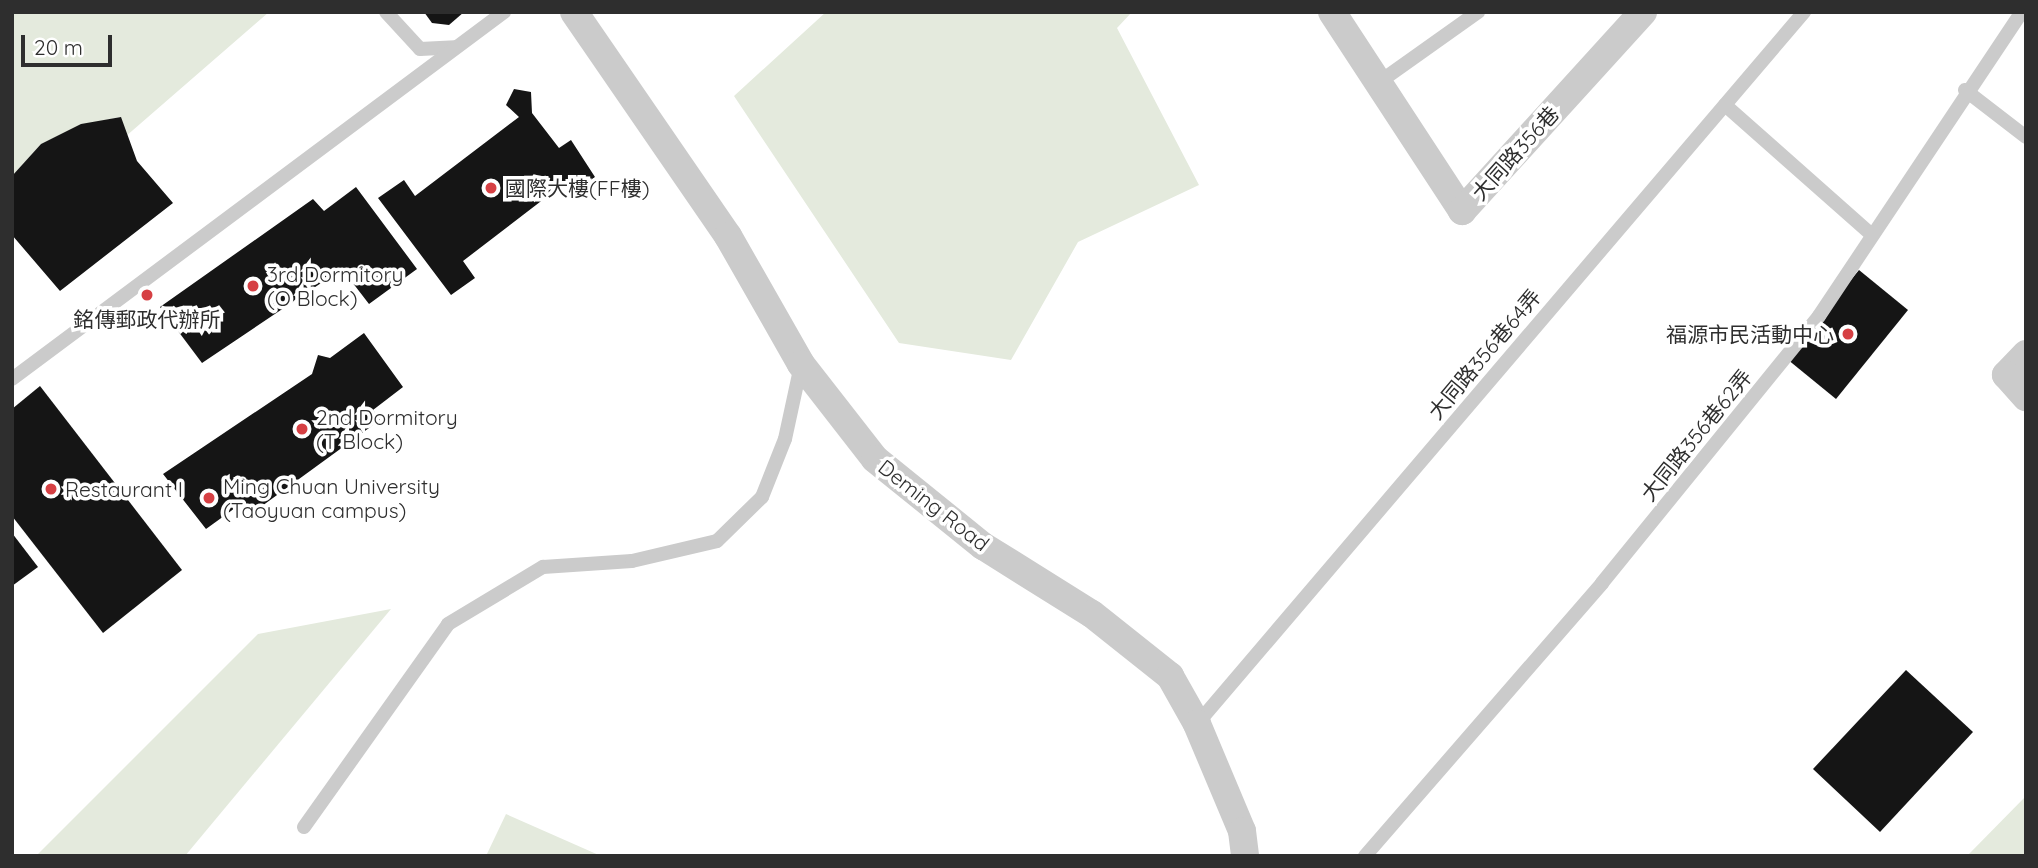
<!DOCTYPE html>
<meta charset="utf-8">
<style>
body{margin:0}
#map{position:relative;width:2038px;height:868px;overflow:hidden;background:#fff;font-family:Quicksand,"Noto Sans TC",sans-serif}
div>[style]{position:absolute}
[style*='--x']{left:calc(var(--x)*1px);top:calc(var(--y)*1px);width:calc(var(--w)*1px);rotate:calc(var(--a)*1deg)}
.green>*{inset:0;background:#e4eadd}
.building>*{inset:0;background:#151515}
.lane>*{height:14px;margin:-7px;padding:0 7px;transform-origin:7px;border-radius:7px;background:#cbcbcb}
.street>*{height:28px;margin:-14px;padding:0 14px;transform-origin:14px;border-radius:14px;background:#cbcbcb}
.dots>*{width:19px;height:19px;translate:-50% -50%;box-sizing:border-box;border:4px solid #fff;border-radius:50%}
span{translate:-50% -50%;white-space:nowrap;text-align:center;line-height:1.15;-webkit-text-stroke:7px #fff;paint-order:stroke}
.street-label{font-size:21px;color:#2e2e2e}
.poi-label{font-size:21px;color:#2e2e2e}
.left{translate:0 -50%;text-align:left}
.right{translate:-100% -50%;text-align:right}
.frame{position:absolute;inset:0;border:14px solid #2e2e2e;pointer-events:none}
.scale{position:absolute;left:21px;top:35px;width:91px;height:32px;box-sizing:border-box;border:4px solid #2e2e2e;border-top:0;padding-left:9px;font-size:21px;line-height:24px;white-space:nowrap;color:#2e2e2e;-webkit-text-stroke:5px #fff;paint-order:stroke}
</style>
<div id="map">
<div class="green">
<i style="clip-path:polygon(12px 12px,269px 12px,125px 137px,120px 117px,81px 125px,41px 144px,12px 176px)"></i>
<i style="clip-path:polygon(826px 12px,1132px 12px,1117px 28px,1199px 185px,1078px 242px,1011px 360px,899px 343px,734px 96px)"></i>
<i style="clip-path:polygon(391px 609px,185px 856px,36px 856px,258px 634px)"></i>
<i style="clip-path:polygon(2026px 796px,2026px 856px,1967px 856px)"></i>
<i style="clip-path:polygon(506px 814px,601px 856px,486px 856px)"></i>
</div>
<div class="building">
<i style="clip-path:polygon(424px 12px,464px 12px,449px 25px,432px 23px)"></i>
<i style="clip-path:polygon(514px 89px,531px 92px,532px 113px,559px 148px,571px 140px,595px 177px,574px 194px,566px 182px,463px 261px,475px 278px,451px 295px,378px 198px,404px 180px,415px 196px,519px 117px,506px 105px)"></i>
<i style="clip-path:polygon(121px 117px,137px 161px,173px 203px,60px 291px,12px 235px,12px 176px,41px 144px,81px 124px)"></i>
<i style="clip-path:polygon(356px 187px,417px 269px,369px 304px,342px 269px,202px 363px,160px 307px,313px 199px,324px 211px)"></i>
<i style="clip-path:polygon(1859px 270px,1908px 310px,1836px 399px,1787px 359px)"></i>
<i style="clip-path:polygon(364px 333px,403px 387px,373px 410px,380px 420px,251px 514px,242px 503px,206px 529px,163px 474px,312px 374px,318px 355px,330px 358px)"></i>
<i style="clip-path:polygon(40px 386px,182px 570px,103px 633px,12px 516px,12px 409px)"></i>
<i style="clip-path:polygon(12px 533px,38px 567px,12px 586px)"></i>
<i style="clip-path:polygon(1906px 670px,1973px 732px,1880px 832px,1813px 769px)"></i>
</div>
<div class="lane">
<i style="--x:386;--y:12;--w:50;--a:47.4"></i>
<i style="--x:420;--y:49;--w:35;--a:-3"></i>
<i style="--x:1378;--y:83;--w:123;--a:-35.4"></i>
<i style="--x:1965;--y:90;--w:77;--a:37.6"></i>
<i style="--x:1725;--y:105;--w:196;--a:41.5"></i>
<i style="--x:12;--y:379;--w:614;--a:-36.72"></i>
<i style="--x:1197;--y:724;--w:936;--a:-49.55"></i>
<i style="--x:304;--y:827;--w:249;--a:-54.6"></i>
<i style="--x:448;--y:624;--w:111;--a:-31"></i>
<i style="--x:543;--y:567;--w:89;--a:-3.9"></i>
<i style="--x:632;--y:561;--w:87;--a:-13.2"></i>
<i style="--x:717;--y:541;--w:63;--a:-44.4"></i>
<i style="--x:762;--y:497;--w:62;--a:-68.4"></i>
<i style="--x:785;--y:439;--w:76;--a:-77.8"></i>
<i style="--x:1365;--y:856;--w:362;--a:-49"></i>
<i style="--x:1602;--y:583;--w:344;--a:-50.9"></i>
<i style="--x:1819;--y:316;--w:366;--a:-56.3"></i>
</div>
<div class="street">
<i style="--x:574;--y:12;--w:272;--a:55.5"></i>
<i style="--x:728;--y:236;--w:147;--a:60.3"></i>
<i style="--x:801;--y:364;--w:120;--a:52.1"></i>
<i style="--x:875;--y:459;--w:139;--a:38.9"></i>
<i style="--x:983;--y:546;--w:128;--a:32"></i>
<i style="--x:1092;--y:614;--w:100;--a:38.5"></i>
<i style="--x:1170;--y:676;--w:55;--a:60.6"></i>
<i style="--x:1197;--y:724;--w:116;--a:67.2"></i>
<i style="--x:1242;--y:831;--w:25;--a:83"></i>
<i style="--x:1332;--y:12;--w:238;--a:56.8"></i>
<i style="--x:1462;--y:211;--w:269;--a:-47.7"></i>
<i style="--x:2026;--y:354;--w:29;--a:134"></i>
<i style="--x:2006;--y:375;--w:30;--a:48"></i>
</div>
<div class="dots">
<i style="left:491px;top:188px;background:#d64044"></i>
<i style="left:253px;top:286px;background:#d64044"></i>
<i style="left:147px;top:295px;background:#d64044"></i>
<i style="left:1848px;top:334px;background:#d64044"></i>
<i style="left:302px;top:429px;background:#d64044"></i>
<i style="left:51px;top:489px;background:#d64044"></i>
<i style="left:209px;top:498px;background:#d64044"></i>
</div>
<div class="street-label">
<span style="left:1515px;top:153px;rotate:-48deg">大同路356巷</span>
<span style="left:1484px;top:354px;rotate:-50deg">大同路356巷64弄</span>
<span style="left:1696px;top:435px;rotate:-51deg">大同路356巷62弄</span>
<span style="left:934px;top:505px;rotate:38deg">Deming Road</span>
</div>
<div class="poi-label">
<span class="left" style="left:505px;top:188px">國際大樓(FF樓)</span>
<span class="left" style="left:267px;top:286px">3rd Dormitory<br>(O Block)</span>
<span style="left:147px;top:319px">銘傳郵政代辦所</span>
<span class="right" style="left:1834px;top:334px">福源市民活動中心</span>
<span class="left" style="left:316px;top:429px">2nd Dormitory<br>(T Block)</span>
<span class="left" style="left:223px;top:498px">Ming Chuan University<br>(Taoyuan campus)</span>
<span class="left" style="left:65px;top:489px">Restaurant I</span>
</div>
<div class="frame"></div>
<div class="scale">20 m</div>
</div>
